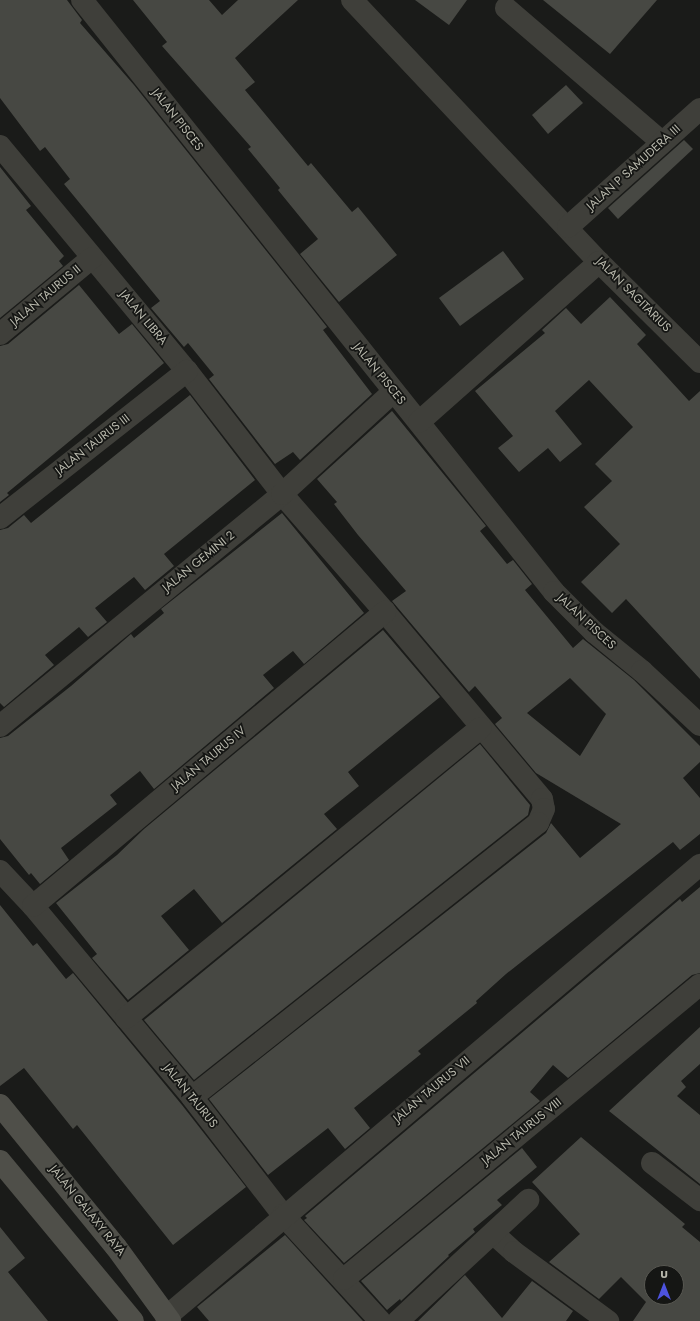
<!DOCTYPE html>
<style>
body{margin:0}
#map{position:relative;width:700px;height:1321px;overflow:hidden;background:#1a1b19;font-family:Jost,sans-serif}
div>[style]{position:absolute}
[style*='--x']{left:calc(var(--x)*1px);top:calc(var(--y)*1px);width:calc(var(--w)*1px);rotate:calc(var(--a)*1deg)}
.building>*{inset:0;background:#474843}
.street>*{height:22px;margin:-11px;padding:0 11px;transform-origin:11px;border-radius:11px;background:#3f3f3a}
.secondary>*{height:22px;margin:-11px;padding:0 11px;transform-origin:11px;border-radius:11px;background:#4f4f49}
span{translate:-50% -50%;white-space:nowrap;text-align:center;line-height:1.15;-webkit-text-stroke:3.5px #151614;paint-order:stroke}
.street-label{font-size:12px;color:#b9b9ad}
.north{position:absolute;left:644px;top:1265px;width:40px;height:40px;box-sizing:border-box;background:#151614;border:1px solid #575751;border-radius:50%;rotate:0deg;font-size:11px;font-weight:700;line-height:16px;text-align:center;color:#b9b9ad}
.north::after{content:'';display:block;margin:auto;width:14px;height:18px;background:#4d53df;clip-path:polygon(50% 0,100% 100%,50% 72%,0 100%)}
</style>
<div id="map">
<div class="building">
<i style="clip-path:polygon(0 0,67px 0,82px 20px,80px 23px,134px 85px,327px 327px,323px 330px,372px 394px,300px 460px,293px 452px,275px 464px,209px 379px,214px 375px,188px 343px,184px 347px,151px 308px,160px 301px,64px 184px,70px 179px,45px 147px,40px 151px,0 98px)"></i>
<i style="clip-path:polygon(133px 0,209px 0,222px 15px,238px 0,298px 0,235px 58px,255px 82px,245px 90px,308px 166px,311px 163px,352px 212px,358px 207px,397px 255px,339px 302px,300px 254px,318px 239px,278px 190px,280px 188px,248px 149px,251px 147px,162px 46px,167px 42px)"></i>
<i style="clip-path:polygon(415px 0,467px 0,449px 25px)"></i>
<i style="clip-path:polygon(543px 0,657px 0,610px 54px)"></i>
<i style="clip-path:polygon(566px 85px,583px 103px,548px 134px,532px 115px)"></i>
<i style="clip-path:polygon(684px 140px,693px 149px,618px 219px,608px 208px)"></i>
<i style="clip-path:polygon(0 167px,31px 206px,26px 210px,64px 256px,59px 261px,63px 266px,0 318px)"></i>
<i style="clip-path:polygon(503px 251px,524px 279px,460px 326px,439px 298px)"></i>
<i style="clip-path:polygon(79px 285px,119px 334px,132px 324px,164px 363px,7px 493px,9px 495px,0 502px,0 346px,8px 344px)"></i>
<i style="clip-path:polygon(610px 297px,646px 335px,637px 344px,689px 401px,700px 391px,700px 679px,626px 599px,612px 613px,581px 582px,620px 544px,584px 507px,612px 481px,595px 464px,633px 427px,589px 380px,555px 411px,582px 444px,560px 462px,548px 448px,519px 472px,498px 448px,513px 436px,475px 391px,545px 333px,542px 330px,566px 308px,581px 324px)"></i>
<i style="clip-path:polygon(190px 395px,255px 480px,164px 554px,174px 566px,145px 590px,134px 577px,95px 608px,107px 622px,88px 637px,79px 627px,45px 655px,54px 665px,4px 707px,0 703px,0 530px,8px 528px,24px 515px,31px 523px)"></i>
<i style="clip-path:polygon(evenodd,392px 411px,486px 526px,480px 531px,507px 564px,513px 560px,532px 584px,525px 590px,573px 648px,583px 639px,634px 680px,700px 746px,700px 762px,683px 778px,700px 798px,700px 834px,680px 850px,673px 842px,506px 974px,476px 1001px,477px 1003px,418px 1051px,421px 1054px,354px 1108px,370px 1128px,345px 1149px,328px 1128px,268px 1175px,209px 1099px,546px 833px,551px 823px,580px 858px,621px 824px,536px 773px,495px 724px,502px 718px,475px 686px,469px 692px,392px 601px,406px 591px,358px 535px,334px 504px,337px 502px,317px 479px,392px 411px,570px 678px,606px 714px,580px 756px,527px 713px,570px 678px)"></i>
<i style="clip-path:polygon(282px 513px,364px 613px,304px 664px,293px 651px,263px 675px,274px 688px,154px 789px,140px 771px,110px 795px,117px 804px,61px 848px,69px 860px,40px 884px,31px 873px,29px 875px,0 839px,0 738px,8px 736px,71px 686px,131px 634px,134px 638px,164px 613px,161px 609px)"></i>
<i style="clip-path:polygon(383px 630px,440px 697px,348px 772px,359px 786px,324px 814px,337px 829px,222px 923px,194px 889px,161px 916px,189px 950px,128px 1000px,92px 958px,97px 954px,56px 903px,117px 855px,144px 829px)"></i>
<i style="clip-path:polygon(480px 744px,530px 805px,528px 815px,194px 1080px,144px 1020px)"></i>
<i style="clip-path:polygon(700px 887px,700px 973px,692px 975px,568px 1078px,553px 1065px,530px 1092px,540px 1101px,344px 1263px,304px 1220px,307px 1218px,305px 1216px,680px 899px,682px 902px)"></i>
<i style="clip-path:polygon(0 905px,33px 946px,37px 943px,66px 979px,73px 973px,182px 1105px,246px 1187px,173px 1245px,77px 1125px,73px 1129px,24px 1068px,0 1086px)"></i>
<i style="clip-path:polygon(700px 1027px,700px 1064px,681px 1081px,686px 1087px,677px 1096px,700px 1115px,700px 1184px,609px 1111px)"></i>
<i style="clip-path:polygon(evenodd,581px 1137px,685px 1224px,682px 1227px,700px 1242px,700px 1321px,633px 1321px,646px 1302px,621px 1277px,599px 1299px,549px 1262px,580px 1234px,532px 1182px,581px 1137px,652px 1273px,676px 1273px,676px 1297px,652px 1297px,652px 1273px)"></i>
<i style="clip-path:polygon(522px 1148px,537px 1167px,497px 1200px,502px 1205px,473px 1229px,475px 1232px,448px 1255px,449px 1256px,401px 1301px,400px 1299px,387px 1310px,361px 1281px)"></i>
<i style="clip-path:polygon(0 1227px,25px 1258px,8px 1272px,48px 1321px,0 1321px)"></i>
<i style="clip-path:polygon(285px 1235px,363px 1321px,209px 1321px,197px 1307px)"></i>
<i style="clip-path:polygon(465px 1275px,502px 1318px,532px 1281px,573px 1311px,566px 1321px,418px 1321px)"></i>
</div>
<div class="street">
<i style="--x:82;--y:0;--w:757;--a:51.43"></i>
<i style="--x:554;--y:592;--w:57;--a:45"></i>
<i style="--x:594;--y:632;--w:62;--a:39.1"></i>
<i style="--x:642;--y:671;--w:79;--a:43"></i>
<i style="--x:352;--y:0;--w:360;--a:46.7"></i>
<i style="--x:599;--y:262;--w:142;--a:44.7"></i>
<i style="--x:506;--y:8;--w:206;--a:40.7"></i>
<i style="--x:0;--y:146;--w:293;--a:50.3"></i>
<i style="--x:187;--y:371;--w:155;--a:52.3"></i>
<i style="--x:282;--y:494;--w:157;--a:48.9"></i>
<i style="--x:385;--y:612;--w:244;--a:50"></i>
<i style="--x:542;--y:799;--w:10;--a:79"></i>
<i style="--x:544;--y:809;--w:15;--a:113"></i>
<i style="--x:538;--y:823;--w:441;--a:141.6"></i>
<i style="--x:568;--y:227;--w:177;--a:-41.8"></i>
<i style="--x:0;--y:334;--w:119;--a:-39.6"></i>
<i style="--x:419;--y:422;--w:241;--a:-41.6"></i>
<i style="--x:0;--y:518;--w:238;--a:-38.2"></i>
<i style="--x:0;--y:726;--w:365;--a:-39.4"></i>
<i style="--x:282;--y:494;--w:151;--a:-42.6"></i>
<i style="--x:0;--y:871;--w:48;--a:46.7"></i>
<i style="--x:33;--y:906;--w:249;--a:50.2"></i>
<i style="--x:192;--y:1097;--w:149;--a:52.4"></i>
<i style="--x:283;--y:1215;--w:144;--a:47.5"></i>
<i style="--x:33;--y:906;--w:459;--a:-39.9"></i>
<i style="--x:126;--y:1018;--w:458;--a:-39.3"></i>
<i style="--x:652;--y:1163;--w:61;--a:37.6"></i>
<i style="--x:494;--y:1234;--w:27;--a:42"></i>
<i style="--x:514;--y:1252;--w:117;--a:36.3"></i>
<i style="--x:344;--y:1279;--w:462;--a:-39.6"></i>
<i style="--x:166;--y:1317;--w:700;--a:-40.25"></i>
<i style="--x:398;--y:1321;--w:178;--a:-42.9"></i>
</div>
<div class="secondary">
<i style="--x:0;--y:1105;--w:183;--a:50.8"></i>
<i style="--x:116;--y:1247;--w:92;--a:53.9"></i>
<i style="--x:0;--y:1161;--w:208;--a:50.3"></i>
</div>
<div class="street-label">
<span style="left:177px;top:120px;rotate:52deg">JALAN PISCES</span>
<span style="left:634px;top:168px;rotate:-42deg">JALAN P SAMUDERA III</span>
<span style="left:633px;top:295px;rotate:45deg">JALAN SAGITARIUS</span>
<span style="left:46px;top:296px;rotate:-40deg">JALAN TAURUS II</span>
<span style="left:143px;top:318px;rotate:50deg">JALAN LIBRA</span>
<span style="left:379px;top:374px;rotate:51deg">JALAN PISCES</span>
<span style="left:93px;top:445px;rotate:-38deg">JALAN TAURUS III</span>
<span style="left:199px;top:562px;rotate:-39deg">JALAN GEMINI 2</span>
<span style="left:586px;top:622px;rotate:43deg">JALAN PISCES</span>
<span style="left:209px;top:759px;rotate:-40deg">JALAN TAURUS IV</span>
<span style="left:432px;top:1090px;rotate:-40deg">JALAN TAURUS VII</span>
<span style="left:190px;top:1096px;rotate:51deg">JALAN TAURUS</span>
<span style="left:522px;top:1132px;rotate:-39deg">JALAN TAURUS VIII</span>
<span style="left:87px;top:1211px;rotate:51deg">JALAN GALAXY RAYA</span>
</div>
<div class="north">U</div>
</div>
